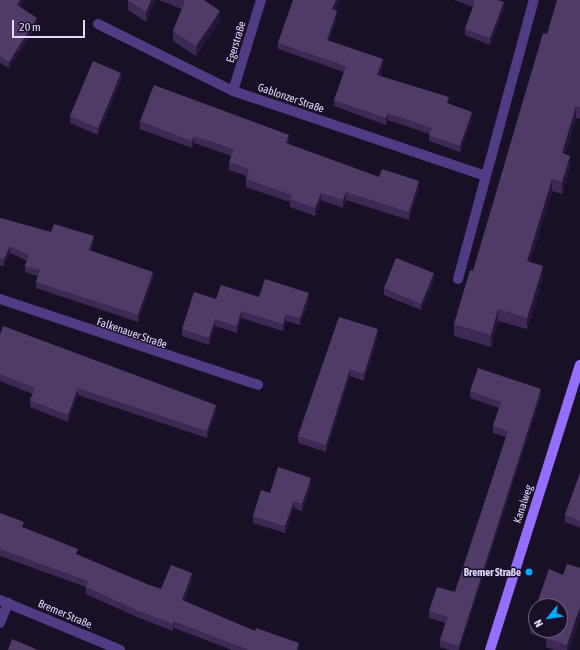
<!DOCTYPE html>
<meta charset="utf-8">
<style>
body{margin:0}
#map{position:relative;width:580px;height:650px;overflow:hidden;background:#191027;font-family:"Asap Condensed",sans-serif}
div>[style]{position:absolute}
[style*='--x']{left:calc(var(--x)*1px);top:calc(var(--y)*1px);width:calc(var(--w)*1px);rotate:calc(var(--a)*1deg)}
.lane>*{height:10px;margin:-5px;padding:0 5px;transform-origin:5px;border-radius:5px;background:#503b85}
.street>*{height:10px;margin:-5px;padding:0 5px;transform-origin:5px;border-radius:5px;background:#503b85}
.secondary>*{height:10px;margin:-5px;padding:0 5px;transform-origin:5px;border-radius:5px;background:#946efd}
.wall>*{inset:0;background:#3c2954}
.shaded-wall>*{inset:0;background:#26173a}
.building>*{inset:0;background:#4e3c66}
.dots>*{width:11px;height:11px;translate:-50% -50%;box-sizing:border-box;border:2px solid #191027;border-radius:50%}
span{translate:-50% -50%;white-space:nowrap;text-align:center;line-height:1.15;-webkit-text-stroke:3px #191027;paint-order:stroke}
.street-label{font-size:11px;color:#e4d6ff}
.poi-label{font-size:11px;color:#e4d6ff;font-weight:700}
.right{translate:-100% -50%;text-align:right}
.north{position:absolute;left:528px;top:598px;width:40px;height:40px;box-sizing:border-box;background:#191027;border:1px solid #6a5f7d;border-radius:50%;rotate:240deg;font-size:11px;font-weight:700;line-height:16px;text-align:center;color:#e4d6ff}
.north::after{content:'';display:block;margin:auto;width:14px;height:18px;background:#04a7fc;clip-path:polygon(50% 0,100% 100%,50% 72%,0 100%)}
.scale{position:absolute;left:12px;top:20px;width:73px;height:18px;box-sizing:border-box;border:2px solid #e4d6ff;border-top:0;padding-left:5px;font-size:12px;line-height:14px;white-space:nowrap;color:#e4d6ff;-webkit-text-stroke:3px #191027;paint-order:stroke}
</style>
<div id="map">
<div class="lane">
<i style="--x:0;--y:623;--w:22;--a:-68"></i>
</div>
<div class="street">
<i style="--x:98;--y:24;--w:151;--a:26.4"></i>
<i style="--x:233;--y:91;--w:266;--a:18.6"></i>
<i style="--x:233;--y:91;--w:95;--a:-72.9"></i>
<i style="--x:458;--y:279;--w:289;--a:-74.8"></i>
<i style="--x:0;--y:299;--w:272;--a:18.4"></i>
<i style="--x:0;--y:600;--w:130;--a:22.6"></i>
</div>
<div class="secondary">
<i style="--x:490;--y:650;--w:299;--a:-72.5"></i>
</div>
<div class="wall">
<i style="clip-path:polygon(0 0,24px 0,20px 7px,37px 25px,9px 68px,0 63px)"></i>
<i style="clip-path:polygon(128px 0,155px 0,146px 22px,128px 10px)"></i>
<i style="clip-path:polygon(159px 0,204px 0,220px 21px,196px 56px,173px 41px,173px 31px,182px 9px)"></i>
<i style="clip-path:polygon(293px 0,339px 0,335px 10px,337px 17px,329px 41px,383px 66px,380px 76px,449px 104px,472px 119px,460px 152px,429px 141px,429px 134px,388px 120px,386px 125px,334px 106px,334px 100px,344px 72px,278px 49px,278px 43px)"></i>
<i style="clip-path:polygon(454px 0,497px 0,504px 9px,490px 45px,465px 35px,465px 29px,473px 7px)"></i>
<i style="clip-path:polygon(580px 0,580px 119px,576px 118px,565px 154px,570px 168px,562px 194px,552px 191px,530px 262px,543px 278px,527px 329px,498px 321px,491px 347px,454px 336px,454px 324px,473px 271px,547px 34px)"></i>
<i style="clip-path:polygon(121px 80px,98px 135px,70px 123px,70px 116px)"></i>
<i style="clip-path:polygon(140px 121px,289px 142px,288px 144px,379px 177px,419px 189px,409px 220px,346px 200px,343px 208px,321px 200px,315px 216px,290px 207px,290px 202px,246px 187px,246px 179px,247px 176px,229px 170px,229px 162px,232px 156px,194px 143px,192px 148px,140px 129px)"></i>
<i style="clip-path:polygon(0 218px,51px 232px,94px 242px,91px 251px,153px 279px,138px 322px,36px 288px,36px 282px,38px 276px,25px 272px,25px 266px,27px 261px,10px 253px,4px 266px,0 265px)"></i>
<i style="clip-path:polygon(434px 280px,421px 310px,384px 295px,384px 288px)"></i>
<i style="clip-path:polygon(259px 297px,309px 300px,300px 325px,286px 321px,283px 331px,241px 318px,237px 333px,215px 326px,209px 345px,182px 336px,182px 329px,216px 299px)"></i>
<i style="clip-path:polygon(339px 317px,378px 336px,364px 381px,350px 376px,326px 452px,298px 443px,298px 436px)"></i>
<i style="clip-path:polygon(0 335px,216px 412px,207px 438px,78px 395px,68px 422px,30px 407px,30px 400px,33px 394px,0 381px)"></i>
<i style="clip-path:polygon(470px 391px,541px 396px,459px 650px,450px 650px,440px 647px,440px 640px,445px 623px,429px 618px,429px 611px,455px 592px,506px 437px,493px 433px,493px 426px,499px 408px,470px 398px)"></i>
<i style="clip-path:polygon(580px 473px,580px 528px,565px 522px,565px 515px)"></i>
<i style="clip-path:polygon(311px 485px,302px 511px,294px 508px,285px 533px,253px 523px,253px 516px,270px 493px)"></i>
<i style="clip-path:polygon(0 513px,24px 528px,78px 555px,149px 585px,161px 589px,192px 580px,184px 601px,299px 650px,232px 650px,174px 628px,173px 631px,139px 618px,86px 594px,86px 587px,0 556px)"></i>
<i style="clip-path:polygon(563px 575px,569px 650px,554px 650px,546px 647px,546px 639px,530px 633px,530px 624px,536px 606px,536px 630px,560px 630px)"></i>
</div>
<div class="shaded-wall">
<i style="clip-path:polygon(20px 0,24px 0,17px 12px,17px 5px)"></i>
<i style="clip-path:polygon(151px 0,155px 0,146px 22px,146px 12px)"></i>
<i style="clip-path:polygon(336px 0,339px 0,332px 16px,332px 9px)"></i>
<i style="clip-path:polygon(504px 2px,504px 9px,490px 45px,490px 38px)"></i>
<i style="clip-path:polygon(220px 11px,220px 21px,196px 56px,196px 46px)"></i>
<i style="clip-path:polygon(337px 11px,337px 17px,327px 47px,327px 40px)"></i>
<i style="clip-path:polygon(37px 18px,37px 25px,9px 68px,9px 62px)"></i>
<i style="clip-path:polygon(383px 59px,383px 66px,377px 82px,377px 75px)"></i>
<i style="clip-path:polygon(121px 73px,121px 80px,98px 135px,98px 128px)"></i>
<i style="clip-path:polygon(576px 106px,576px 118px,562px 165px,562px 153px)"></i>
<i style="clip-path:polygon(472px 112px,472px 119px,460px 152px,460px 146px)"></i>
<i style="clip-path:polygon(388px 113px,388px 120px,386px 125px,386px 118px)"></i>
<i style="clip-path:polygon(289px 135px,289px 142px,286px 151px,286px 143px)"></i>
<i style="clip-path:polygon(194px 136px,194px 143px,192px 148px,192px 141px)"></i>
<i style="clip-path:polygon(570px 156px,570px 168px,562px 194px,562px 182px)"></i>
<i style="clip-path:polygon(552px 179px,552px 191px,527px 273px,527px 261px)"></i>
<i style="clip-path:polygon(419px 181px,419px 189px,409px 220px,409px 212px)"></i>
<i style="clip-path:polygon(346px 192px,346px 200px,343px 208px,343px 200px)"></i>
<i style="clip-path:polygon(321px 193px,321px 200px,315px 216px,315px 208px)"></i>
<i style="clip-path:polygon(94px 236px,94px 242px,89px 257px,89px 250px)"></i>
<i style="clip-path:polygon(10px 246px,10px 253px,4px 266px,4px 259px)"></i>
<i style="clip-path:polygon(543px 266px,543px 278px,527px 329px,527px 318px)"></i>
<i style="clip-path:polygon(153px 272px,153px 279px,138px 322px,138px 315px)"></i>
<i style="clip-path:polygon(434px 273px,434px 280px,421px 310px,421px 304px)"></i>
<i style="clip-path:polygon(309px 293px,309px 300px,300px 325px,300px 318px)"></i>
<i style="clip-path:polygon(498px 309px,498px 321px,491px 347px,491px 335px)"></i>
<i style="clip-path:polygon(241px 311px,241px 318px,237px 333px,237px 326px)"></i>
<i style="clip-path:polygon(286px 314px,286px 321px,283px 331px,283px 324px)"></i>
<i style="clip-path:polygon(215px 319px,215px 326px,209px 345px,209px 338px)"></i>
<i style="clip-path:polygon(378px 329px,378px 336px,364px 381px,364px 374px)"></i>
<i style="clip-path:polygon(350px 369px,350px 376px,326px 452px,326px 445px)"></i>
<i style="clip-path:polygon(78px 388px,78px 395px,68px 422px,68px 415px)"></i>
<i style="clip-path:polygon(541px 389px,541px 396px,459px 650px,459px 646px)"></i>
<i style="clip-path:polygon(216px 405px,216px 412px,207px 438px,207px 431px)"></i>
<i style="clip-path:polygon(311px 478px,311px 485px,302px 511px,302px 504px)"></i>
<i style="clip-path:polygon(294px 501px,294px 508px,285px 533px,285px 526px)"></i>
<i style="clip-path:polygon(192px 573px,192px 580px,182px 607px,182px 600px)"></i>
<i style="clip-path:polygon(580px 607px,580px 617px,569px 650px,567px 650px,567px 645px)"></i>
<i style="clip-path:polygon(174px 621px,174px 628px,173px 631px,173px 624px)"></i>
<i style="clip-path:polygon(299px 643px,299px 650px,297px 650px)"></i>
</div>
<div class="building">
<i style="clip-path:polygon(0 0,20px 0,17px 5px,37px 18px,9px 62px,0 56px)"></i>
<i style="clip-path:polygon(128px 0,151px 0,146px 12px)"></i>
<i style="clip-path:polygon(183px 0,204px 0,220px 11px,196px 46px,173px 31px,185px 1px)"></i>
<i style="clip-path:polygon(293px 0,336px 0,332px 9px,337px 11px,327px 40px,383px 59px,377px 75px,449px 97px,447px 103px,472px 112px,460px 146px,429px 135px,432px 128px,388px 113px,386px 118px,334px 100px,346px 66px,278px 43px)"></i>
<i style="clip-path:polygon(472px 0,497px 0,504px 2px,490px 38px,465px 29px,475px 1px)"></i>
<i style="clip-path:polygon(557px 0,580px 0,580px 108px,576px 106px,562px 153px,570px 156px,562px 182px,552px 179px,527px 261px,543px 266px,527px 318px,498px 309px,491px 335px,454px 324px,470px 270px,473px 271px,543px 33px,547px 34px)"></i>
<i style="clip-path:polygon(93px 61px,121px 73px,98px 128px,70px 116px)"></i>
<i style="clip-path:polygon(154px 85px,289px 135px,286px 143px,379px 177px,382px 169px,419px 181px,409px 212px,346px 192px,343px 200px,321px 193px,315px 208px,290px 199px,292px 195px,246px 179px,249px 169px,229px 162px,234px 149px,194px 136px,192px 141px,140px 121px)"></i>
<i style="clip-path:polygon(0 218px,51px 232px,54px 224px,94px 236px,89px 250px,153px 272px,138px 315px,36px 282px,40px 270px,25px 266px,29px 255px,10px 246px,4px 259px,0 258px)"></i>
<i style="clip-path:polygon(396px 258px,434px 273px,421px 304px,384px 288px)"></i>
<i style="clip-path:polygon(265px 279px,309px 293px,300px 318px,286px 314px,283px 324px,241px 311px,237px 326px,215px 319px,209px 338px,182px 329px,194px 292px,216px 299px,221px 285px,259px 297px)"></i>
<i style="clip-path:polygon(339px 317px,378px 329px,364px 374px,350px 369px,326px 445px,298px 436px)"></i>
<i style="clip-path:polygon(3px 326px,216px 405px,207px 431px,78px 388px,68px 415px,30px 400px,35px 388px,0 374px,0 335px)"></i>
<i style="clip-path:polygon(478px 368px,541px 389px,459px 646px,440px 640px,448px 617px,429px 611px,437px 587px,455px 592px,508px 431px,493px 426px,501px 402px,470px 391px)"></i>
<i style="clip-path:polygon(278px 467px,311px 478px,302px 504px,294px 501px,285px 526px,253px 516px,261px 490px,270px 493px)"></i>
<i style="clip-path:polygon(580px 473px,580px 521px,565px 515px)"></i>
<i style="clip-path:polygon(0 513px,24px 522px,22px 527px,78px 549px,76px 554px,149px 585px,161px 589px,171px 565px,192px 573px,182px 600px,255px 631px,256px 628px,299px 643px,297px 650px,249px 650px,174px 621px,173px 624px,139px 611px,86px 587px,88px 581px,0 549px)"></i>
<i style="clip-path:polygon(567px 564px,580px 568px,580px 607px,567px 645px,546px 638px,549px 630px,560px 630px,560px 606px,536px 606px,549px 569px,563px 575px)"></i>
<i style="clip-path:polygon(536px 606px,536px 626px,530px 624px)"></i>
<i style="clip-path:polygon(12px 639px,38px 650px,8px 650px)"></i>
</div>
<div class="dots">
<i style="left:529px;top:572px;background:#04a7fc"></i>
</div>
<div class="street-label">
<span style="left:236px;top:42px;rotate:-73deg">Egerstraße</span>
<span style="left:291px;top:98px;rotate:19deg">Gablonzer Straße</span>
<span style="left:132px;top:333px;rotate:19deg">Falkenauer Straße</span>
<span style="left:523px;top:504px;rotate:-72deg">Kanalweg</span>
<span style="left:65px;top:614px;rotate:23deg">Bremer Straße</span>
</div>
<div class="poi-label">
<span class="right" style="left:521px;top:572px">Bremer Straße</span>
</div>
<div class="north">N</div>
<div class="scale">20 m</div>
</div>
